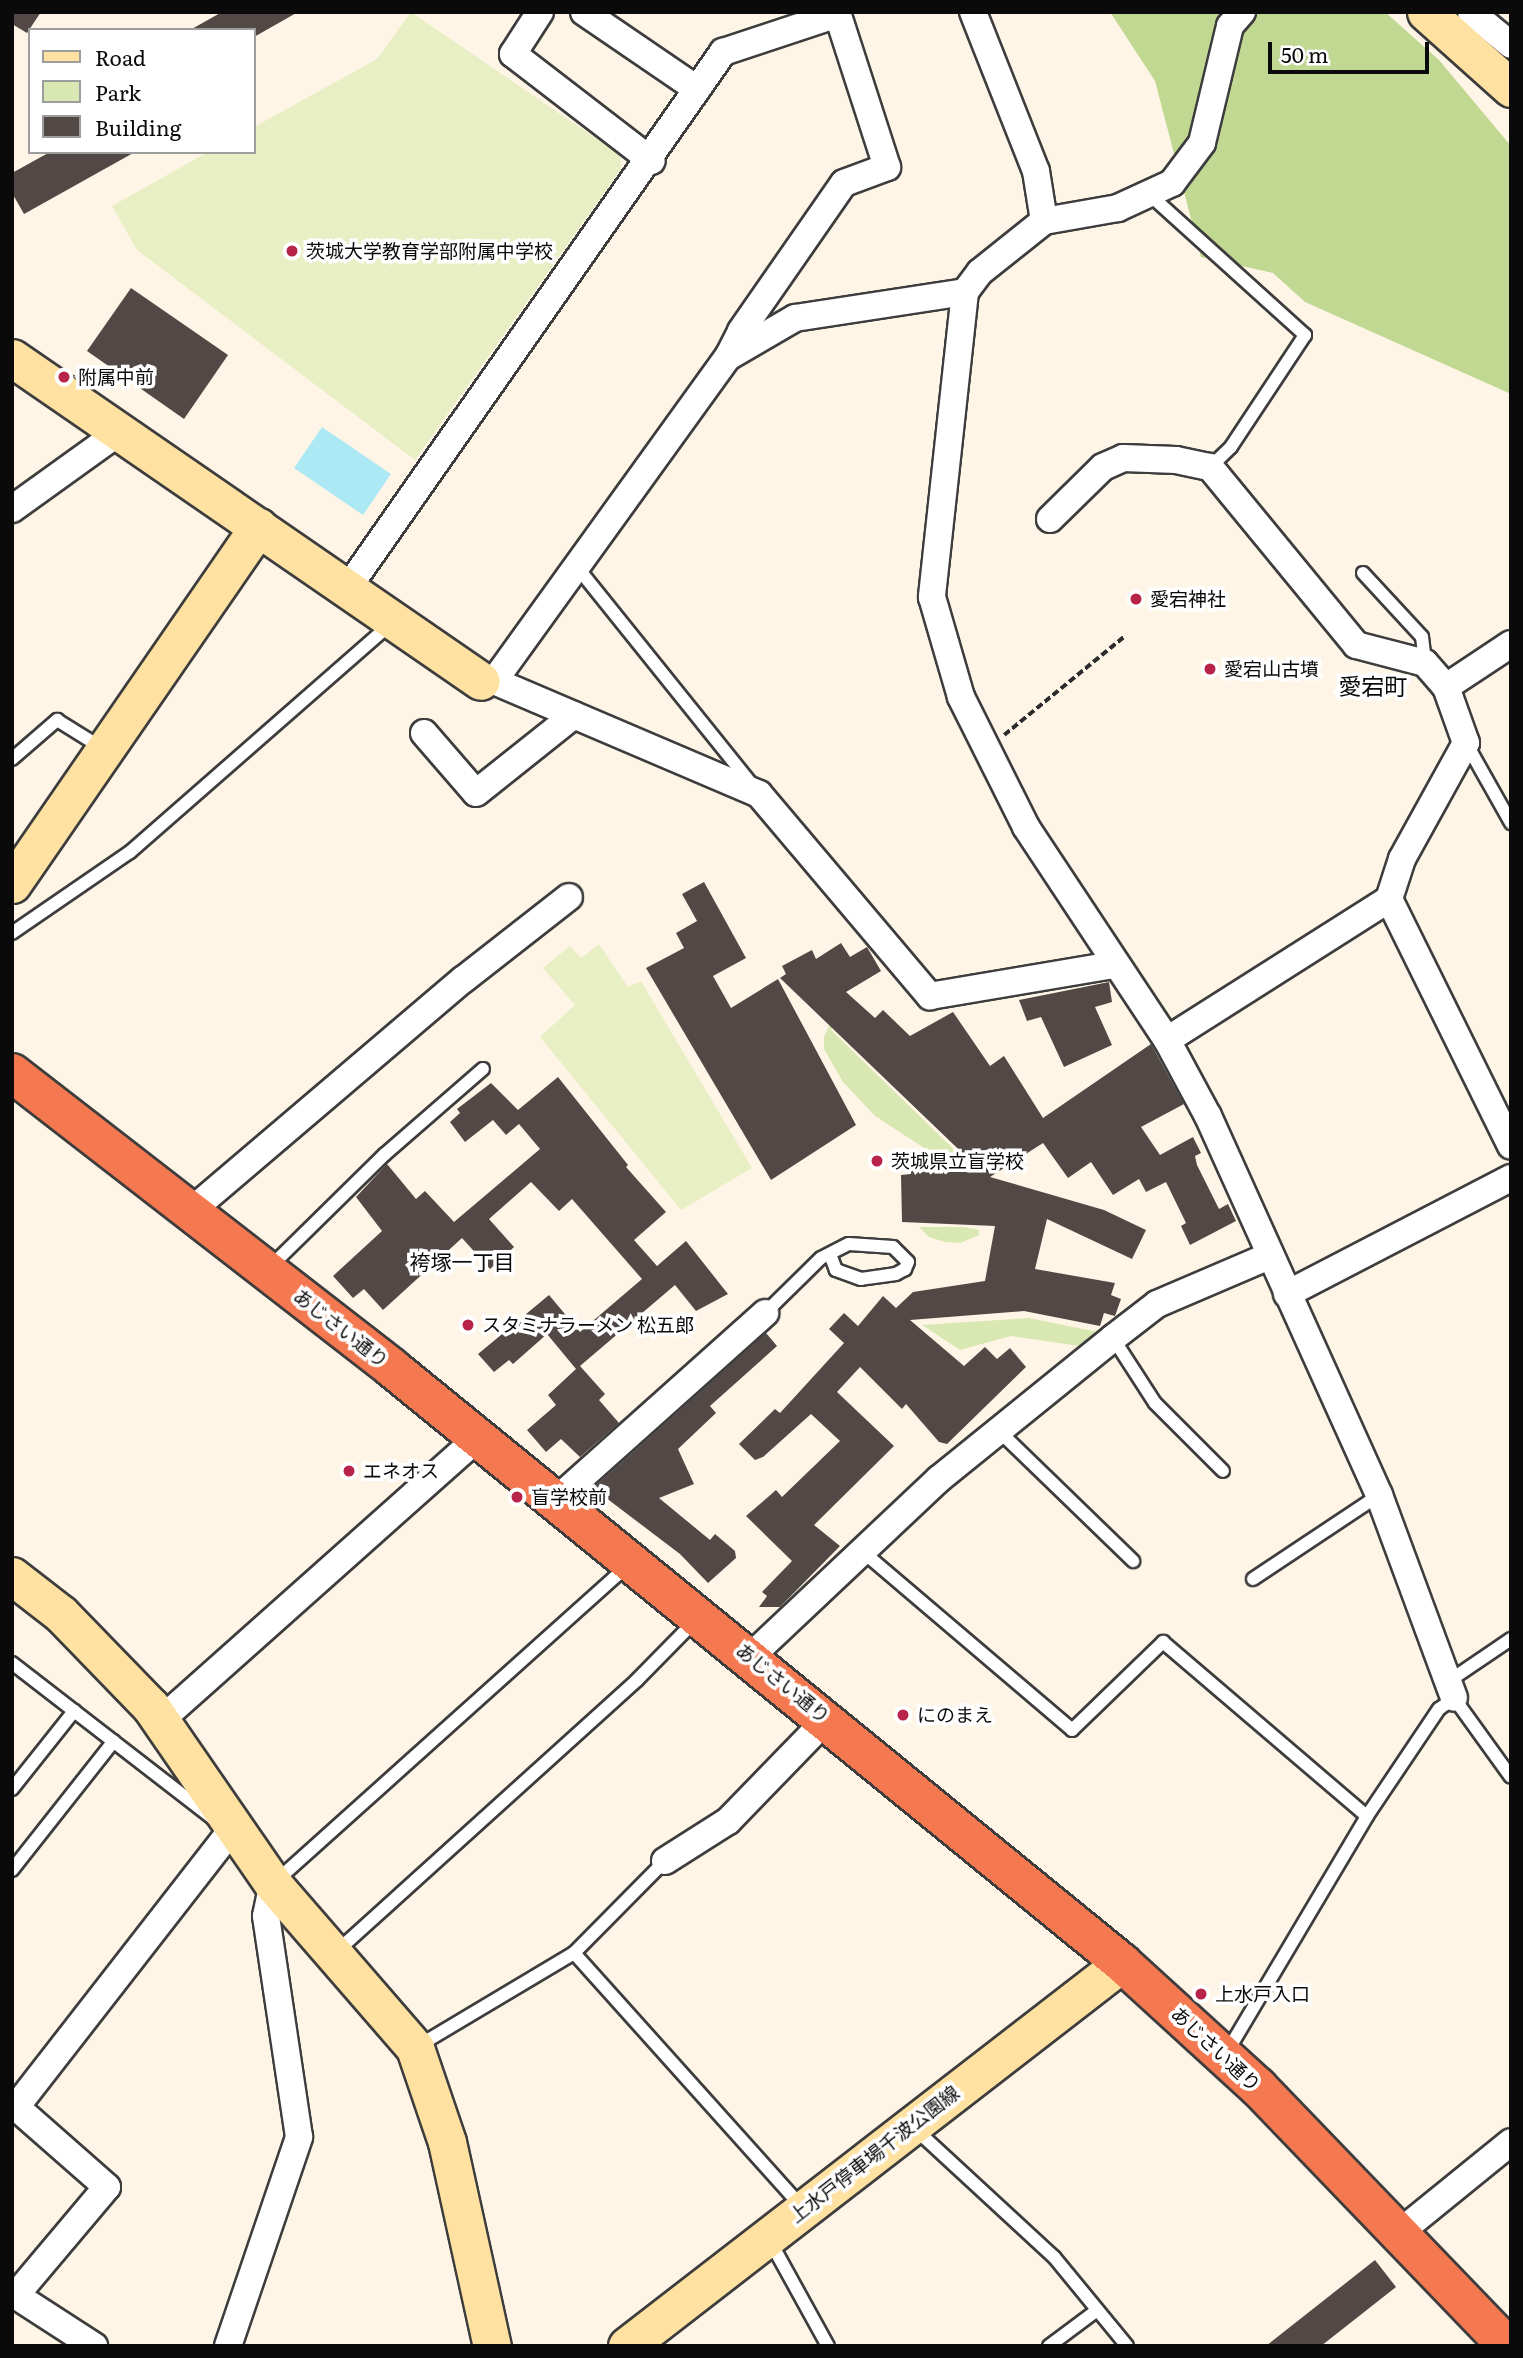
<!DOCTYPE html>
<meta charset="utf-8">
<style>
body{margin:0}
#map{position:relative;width:1523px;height:2358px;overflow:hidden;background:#fff5e7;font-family:Literata,"Noto Sans JP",serif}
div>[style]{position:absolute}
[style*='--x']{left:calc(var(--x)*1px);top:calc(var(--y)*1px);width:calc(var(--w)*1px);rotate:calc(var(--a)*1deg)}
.green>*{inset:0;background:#d9e8b2}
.forest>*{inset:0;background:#c0d892}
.pitch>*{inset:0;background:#e9efc4}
.water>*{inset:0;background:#ace9f5}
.building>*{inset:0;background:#524946}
.path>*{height:3.5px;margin-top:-1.75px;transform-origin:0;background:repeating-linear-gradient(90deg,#2c2c2c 0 7px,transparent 0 10.5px)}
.roads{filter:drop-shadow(2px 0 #3d3d3d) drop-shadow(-2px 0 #3d3d3d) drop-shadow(0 2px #3d3d3d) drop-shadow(0 -2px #3d3d3d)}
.lane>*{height:12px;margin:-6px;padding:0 6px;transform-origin:6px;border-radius:6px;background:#fff}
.street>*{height:26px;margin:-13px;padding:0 13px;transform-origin:13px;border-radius:13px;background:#fff}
.secondary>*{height:37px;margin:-18.5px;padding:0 18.5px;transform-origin:18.5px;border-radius:18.5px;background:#ffe2a2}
.highway>*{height:38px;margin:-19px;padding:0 19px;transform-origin:19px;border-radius:19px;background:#f47950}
.dots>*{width:19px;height:19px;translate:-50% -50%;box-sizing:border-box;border:4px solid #fff;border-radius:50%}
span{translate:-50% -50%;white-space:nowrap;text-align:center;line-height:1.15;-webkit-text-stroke:7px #fff;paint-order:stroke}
.poi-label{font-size:19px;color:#0a0a0a}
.left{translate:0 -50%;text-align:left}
.street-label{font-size:19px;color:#0a0a0a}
.neighbourhood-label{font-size:21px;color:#0a0a0a}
.quarter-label{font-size:23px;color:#0a0a0a}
.frame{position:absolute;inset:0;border:14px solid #0a0a0a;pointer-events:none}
.legend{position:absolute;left:28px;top:28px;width:228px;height:126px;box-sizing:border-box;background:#fff;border:2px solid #9d9d9d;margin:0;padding:9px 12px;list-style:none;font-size:21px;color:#0a0a0a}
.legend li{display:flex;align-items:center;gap:14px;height:35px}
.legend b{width:35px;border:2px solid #9d9d9d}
.scale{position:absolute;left:1268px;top:42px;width:161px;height:32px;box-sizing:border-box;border:4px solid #0a0a0a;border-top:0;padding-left:9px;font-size:21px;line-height:24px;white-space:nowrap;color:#0a0a0a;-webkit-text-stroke:5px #fff;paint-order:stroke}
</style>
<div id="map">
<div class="green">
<i style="clip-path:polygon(848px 1004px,831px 1030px,966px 1161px,924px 1148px,875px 1116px,843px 1082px,824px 1049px,824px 1037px,835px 1012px)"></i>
<i style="clip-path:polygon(919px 1227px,964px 1227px,979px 1230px,979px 1235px,960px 1243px,945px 1242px,929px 1237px)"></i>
<i style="clip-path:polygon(1029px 1318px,1098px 1332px,1079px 1346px,1011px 1336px,960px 1350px,922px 1325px)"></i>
</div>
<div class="forest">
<i style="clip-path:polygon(1110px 12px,1385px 12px,1439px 60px,1511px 146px,1511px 394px,1305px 302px,1273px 273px,1201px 257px,1155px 81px)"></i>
</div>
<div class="pitch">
<i style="clip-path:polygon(411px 12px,620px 155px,621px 169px,415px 460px,137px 250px,112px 206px,208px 152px,254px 152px,254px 127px,377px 59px)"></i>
<i style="clip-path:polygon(599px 944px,628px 987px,641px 981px,752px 1168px,681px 1210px,540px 1037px,575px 1005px,543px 968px,570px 946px,581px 958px)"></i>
</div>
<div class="water">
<i style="clip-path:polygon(322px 427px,391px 474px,363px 515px,294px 468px)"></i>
</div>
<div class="building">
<i style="clip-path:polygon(12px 12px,41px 12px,27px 33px,12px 24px)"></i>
<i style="clip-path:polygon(222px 12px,298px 12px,254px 37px,254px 30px,190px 30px)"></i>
<i style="clip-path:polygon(50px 152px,135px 152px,24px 214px,12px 193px,12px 173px)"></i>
<i style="clip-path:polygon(131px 288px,228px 355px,184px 419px,87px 351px)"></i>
<i style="clip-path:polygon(704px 882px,746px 958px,713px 976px,731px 1008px,778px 979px,856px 1125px,771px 1180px,646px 968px,684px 948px,676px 933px,697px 921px,682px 894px)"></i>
<i style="clip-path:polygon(841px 943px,850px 957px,867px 947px,881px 971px,846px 992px,875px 1018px,883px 1010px,910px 1036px,953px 1012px,990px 1066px,1004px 1056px,1043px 1118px,1151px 1044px,1184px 1104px,1141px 1127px,1160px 1155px,1193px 1137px,1201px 1153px,1195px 1156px,1197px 1165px,1219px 1209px,1228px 1204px,1236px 1221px,1190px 1245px,1181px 1226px,1186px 1223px,1166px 1182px,1146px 1192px,1139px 1179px,1113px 1195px,1091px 1162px,1068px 1178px,1043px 1143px,990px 1177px,1104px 1210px,1146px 1230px,1132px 1259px,1047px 1219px,1035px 1269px,1115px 1283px,1111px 1295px,1121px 1299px,1115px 1316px,1104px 1313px,1100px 1326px,1024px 1311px,910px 1320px,964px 1366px,985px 1347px,997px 1359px,1010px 1348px,1026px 1367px,947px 1444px,939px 1442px,906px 1404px,902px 1409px,860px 1367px,837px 1392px,894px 1446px,814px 1525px,840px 1546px,780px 1607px,759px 1607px,767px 1596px,762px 1592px,792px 1561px,746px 1516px,776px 1490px,782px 1497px,840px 1441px,811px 1414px,763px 1457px,755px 1460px,739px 1444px,775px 1409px,780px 1413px,844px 1343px,829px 1329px,844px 1313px,858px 1326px,883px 1296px,896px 1308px,913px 1292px,985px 1281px,995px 1226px,902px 1222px,901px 1175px,911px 1174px,911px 1168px,978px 1168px,780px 978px,786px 974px,782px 966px,812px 950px,816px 959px)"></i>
<i style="clip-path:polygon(1109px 982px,1112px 1002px,1095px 1007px,1112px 1045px,1064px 1067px,1041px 1017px,1027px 1021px,1019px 1000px)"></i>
<i style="clip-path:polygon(558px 1077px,628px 1165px,626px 1167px,666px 1212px,634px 1240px,657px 1266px,686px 1241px,728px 1294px,696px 1311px,675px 1285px,580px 1366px,605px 1394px,599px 1400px,619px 1423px,580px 1457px,561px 1439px,546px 1452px,527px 1430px,556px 1405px,548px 1395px,576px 1369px,547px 1334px,513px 1364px,509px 1360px,494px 1372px,478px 1354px,549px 1295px,580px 1332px,642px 1279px,572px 1199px,559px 1211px,531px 1182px,489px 1219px,514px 1247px,490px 1269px,462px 1238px,383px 1310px,364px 1289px,353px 1298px,333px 1276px,382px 1231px,356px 1197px,387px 1164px,416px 1199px,425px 1191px,454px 1222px,540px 1149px,519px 1124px,506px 1135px,493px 1120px,465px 1142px,450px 1122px,460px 1113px,457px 1109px,491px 1083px,518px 1110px)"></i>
<i style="clip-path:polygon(766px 1333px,777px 1346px,710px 1406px,716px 1413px,678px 1449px,694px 1484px,659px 1498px,710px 1540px,715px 1534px,735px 1551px,736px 1558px,708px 1583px,680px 1554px,593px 1488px)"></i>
<i style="clip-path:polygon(1375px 2260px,1396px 2287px,1321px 2346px,1266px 2346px)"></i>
</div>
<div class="path">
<i style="--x:1004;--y:735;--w:156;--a:-39.3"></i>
</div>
<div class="roads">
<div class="lane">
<i style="--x:1150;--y:195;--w:209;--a:42.1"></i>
<i style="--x:1305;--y:335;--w:134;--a:123.5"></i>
<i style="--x:1231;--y:447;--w:29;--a:136"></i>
<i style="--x:577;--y:567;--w:280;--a:51.2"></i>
<i style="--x:1363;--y:573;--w:87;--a:47.3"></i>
<i style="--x:1422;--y:637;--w:26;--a:83"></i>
<i style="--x:1466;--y:743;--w:92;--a:60.6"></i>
<i style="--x:12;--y:759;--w:60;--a:-40.9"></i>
<i style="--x:57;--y:720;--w:53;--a:31.9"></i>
<i style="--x:12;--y:933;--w:143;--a:-34.5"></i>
<i style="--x:130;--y:852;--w:346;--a:-41.2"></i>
<i style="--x:268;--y:1269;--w:163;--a:-44.5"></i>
<i style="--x:384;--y:1155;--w:131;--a:-41"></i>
<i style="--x:765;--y:1313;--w:78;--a:-44.5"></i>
<i style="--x:821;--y:1258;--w:31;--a:-27"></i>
<i style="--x:849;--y:1244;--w:44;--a:3.9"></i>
<i style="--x:893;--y:1247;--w:21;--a:45"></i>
<i style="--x:908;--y:1262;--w:8;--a:113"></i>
<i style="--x:905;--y:1269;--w:10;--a:151"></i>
<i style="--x:896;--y:1274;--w:35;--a:172"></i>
<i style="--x:861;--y:1279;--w:27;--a:-160"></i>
<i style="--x:836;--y:1270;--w:17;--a:-111"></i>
<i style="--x:1113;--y:1338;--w:77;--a:57.1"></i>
<i style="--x:1155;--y:1403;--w:96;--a:45"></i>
<i style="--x:999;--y:1431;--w:187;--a:44.1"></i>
<i style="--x:862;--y:1551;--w:276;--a:40.4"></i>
<i style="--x:1072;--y:1730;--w:127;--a:-44"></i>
<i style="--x:1163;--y:1642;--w:268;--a:40.5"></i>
<i style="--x:1253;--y:1579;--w:151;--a:-33.7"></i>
<i style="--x:12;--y:1663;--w:255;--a:37.7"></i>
<i style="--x:1449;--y:1681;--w:75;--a:-34.1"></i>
<i style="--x:12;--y:1789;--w:100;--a:-51.5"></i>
<i style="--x:12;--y:1870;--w:164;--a:-51.7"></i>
<i style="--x:275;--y:1882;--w:476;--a:-41.9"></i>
<i style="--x:335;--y:1953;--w:407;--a:-42.1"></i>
<i style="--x:637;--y:1680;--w:83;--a:-45.5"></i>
<i style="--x:574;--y:1953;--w:343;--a:48.1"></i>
<i style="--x:418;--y:2046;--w:182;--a:-30.8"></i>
<i style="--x:574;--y:1953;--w:129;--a:-45.3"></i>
<i style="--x:1227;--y:2052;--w:274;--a:-59.3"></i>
<i style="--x:1367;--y:1816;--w:129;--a:-56.1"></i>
<i style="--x:1439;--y:1709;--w:19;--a:-36"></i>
<i style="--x:1454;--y:1698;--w:97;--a:54.2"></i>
<i style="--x:914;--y:2128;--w:190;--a:42.7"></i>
<i style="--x:1054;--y:2257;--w:115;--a:50.6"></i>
<i style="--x:770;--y:2241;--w:120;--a:61.1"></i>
<i style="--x:1049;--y:2346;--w:59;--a:-36.7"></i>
</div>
<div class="street">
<i style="--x:540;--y:12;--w:50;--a:122.7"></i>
<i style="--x:513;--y:54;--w:175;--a:37.6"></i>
<i style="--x:584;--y:12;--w:137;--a:34.3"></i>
<i style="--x:973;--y:12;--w:171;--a:68.4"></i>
<i style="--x:1036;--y:171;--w:51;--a:80.9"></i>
<i style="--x:1242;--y:12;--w:18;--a:131"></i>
<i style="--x:1230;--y:26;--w:120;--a:103.5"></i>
<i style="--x:1202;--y:143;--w:50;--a:126.9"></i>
<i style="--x:1172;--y:183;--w:60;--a:155.2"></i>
<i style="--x:1118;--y:208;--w:75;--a:170"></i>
<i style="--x:1044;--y:221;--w:82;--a:141.4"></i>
<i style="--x:980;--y:272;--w:25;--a:127"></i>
<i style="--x:965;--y:292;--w:307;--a:96.2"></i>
<i style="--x:932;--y:597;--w:104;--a:73.8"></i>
<i style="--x:961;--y:697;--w:145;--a:63.4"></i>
<i style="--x:1026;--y:827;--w:255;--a:56.5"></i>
<i style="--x:1167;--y:1040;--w:86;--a:61.7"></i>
<i style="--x:1208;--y:1116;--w:416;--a:65.7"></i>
<i style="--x:1379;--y:1495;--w:216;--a:69.7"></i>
<i style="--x:1471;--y:12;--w:52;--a:39.5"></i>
<i style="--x:728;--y:357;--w:29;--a:-63"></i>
<i style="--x:741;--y:331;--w:180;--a:-55.2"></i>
<i style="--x:844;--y:183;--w:46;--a:-20.4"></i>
<i style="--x:887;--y:167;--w:163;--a:-107.9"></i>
<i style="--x:12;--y:509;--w:132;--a:-35.7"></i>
<i style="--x:1050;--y:519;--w:74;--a:-44.5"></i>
<i style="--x:1103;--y:467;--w:22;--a:-24"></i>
<i style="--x:1123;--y:458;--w:53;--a:2.2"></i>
<i style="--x:1176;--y:460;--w:35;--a:12"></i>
<i style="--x:1210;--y:467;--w:230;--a:50.6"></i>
<i style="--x:1356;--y:645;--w:71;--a:14.6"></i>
<i style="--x:1425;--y:663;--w:32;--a:49"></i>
<i style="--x:1446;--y:687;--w:59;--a:70.3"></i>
<i style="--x:1466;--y:743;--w:132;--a:118.9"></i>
<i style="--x:1402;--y:859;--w:42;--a:108"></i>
<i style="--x:347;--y:589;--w:656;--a:-55"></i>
<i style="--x:723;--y:52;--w:121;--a:-18.3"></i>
<i style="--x:481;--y:681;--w:13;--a:0"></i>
<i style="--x:494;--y:681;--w:288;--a:23.1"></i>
<i style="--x:759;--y:794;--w:265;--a:49.8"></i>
<i style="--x:930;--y:996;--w:187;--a:-9.6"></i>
<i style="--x:494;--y:681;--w:400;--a:-54.2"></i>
<i style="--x:728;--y:357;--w:78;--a:-30.2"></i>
<i style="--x:795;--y:318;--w:172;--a:-8.7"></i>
<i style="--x:1446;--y:687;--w:78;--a:-33.5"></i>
<i style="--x:424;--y:733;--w:79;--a:49.1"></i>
<i style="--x:476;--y:793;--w:125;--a:-38.5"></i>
<i style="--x:1167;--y:1040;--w:263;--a:-32.4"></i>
<i style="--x:1389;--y:899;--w:275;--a:63.7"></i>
<i style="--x:191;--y:1211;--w:358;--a:-40.4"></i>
<i style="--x:464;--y:979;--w:133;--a:-38"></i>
<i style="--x:1287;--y:1294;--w:252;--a:-27.4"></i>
<i style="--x:555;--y:1501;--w:282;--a:-41.8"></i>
<i style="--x:750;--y:1657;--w:260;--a:-43.3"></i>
<i style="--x:939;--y:1479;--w:224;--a:-39"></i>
<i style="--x:1113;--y:1338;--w:56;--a:-37.7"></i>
<i style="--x:1157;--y:1304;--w:122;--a:-23.2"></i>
<i style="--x:161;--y:1720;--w:424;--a:-41.7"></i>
<i style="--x:665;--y:1861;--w:75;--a:-32.4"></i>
<i style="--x:728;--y:1821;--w:142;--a:-45.9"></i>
<i style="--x:1399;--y:2233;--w:144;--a:-39.1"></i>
<i style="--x:12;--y:2293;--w:98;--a:32.9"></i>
<i style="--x:16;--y:2295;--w:141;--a:-49.9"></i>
<i style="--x:107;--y:2187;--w:121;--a:-138.7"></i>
<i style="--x:16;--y:2107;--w:356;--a:-52.1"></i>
<i style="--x:228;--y:2346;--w:221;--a:-71.2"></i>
<i style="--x:299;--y:2137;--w:223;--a:-98.5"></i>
<i style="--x:266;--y:1916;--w:33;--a:-78"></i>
</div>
<div class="secondary">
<i style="--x:1426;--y:12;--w:114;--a:41.8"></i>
<i style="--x:12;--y:358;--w:569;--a:34.56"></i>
<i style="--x:12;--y:884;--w:434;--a:-55.4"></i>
<i style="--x:12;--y:1576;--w:62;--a:37.8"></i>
<i style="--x:61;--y:1614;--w:129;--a:45.9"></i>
<i style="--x:151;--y:1707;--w:215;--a:55.4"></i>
<i style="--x:273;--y:1884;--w:217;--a:49.1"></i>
<i style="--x:415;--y:2048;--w:99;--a:71.2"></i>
<i style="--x:447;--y:2142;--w:209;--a:77.6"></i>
<i style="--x:627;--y:2346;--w:626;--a:-37.73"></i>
</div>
<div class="highway">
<i style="--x:12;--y:1073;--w:481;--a:37.8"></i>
<i style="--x:392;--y:1368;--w:942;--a:39.18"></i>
<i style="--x:1122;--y:1963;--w:184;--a:42.4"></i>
<i style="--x:1258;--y:2087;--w:359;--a:46.1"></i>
</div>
</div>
<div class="dots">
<i style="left:292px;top:251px;background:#b82449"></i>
<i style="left:64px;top:377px;background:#b82449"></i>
<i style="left:1136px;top:599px;background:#b82449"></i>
<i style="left:1210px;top:669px;background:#b82449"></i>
<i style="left:877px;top:1161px;background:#b82449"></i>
<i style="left:468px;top:1325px;background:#b82449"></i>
<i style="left:349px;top:1471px;background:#b82449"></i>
<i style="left:517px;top:1497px;background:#b82449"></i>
<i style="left:903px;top:1715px;background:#b82449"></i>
<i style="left:1201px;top:1994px;background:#b82449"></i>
</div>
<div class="poi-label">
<span class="left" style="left:306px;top:251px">茨城大学教育学部附属中学校</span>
<span class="left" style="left:78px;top:377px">附属中前</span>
<span class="left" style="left:1150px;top:599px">愛宕神社</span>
<span class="left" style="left:1224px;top:669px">愛宕山古墳</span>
<span class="left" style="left:891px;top:1161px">茨城県立盲学校</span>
<span class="left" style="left:482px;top:1325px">スタミナラーメン 松五郎</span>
<span class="left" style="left:363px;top:1471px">エネオス</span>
<span class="left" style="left:531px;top:1497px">盲学校前</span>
<span class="left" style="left:917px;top:1715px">にのまえ</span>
<span class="left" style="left:1215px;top:1994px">上水戸入口</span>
</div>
<div class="street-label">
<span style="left:341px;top:1328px;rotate:38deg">あじさい通り</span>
<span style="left:783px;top:1683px;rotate:39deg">あじさい通り</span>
<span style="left:1216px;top:2049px;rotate:43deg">あじさい通り</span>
<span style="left:874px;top:2154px;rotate:-38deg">上水戸停車場千波公園線</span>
</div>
<div class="neighbourhood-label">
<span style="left:462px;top:1261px">袴塚一丁目</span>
</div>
<div class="quarter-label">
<span style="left:1373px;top:685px">愛宕町</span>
</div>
<div class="frame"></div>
<ul class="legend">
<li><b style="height:9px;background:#ffe2a2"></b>Road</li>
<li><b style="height:19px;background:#d9e8b2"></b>Park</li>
<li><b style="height:19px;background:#524946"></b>Building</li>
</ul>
<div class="scale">50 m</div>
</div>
